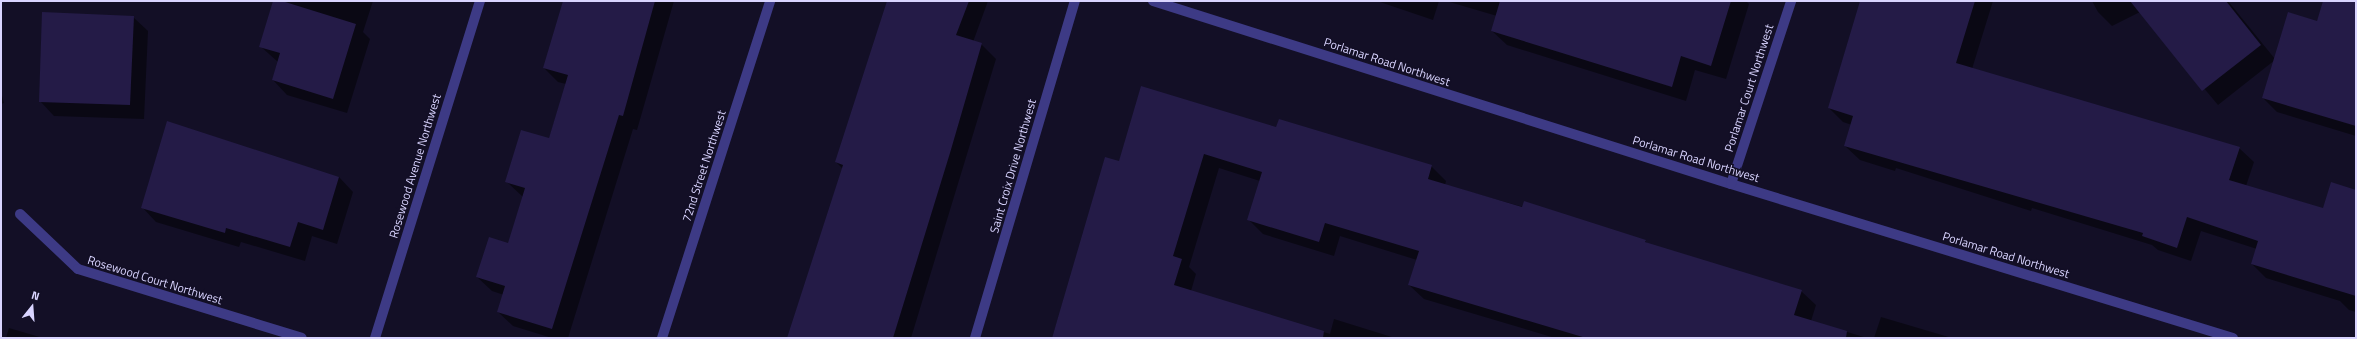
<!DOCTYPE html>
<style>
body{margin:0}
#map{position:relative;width:2357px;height:339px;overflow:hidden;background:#130f26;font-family:"Titillium Web",sans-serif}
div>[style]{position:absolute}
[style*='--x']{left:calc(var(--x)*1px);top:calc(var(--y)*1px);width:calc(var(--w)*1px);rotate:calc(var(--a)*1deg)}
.shadow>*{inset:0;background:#0007}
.building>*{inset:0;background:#241b47}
.minor>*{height:10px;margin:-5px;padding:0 5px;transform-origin:5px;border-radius:5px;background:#3d3a85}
.tertiary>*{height:10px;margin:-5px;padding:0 5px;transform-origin:5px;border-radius:5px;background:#3d3a85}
span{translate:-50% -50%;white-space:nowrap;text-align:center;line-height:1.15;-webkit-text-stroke:3px #130f26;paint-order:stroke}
.street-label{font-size:12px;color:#d9d4ff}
.frame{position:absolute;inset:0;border:2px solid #d9d4ff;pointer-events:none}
.north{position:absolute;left:12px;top:287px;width:40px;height:40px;-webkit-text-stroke:3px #130f26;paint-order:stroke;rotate:17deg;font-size:11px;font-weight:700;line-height:16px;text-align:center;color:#d9d4ff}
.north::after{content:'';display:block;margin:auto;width:14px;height:18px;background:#d9d4ff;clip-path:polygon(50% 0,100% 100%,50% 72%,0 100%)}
</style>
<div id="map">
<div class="shadow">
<i style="clip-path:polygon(274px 1px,373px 1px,363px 32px,370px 39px,347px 113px,287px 95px,273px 80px,278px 62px,260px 46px)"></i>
<i style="clip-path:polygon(592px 1px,674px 1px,637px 130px,633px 129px,568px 338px,552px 338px,513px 326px,498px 312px,504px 295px,492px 291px,477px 277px,509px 244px,523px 197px,507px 182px,549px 139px,566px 84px,558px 82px,544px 68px)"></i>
<i style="clip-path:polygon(888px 1px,988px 1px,973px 42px,981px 44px,996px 59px,911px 338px,788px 338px,843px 169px,836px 162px)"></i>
<i style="clip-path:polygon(1377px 1px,1439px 1px,1433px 20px)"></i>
<i style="clip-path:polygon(1446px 1px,1746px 1px,1749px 4px,1726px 79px,1695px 70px,1686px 101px,1507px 45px,1492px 31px,1497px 16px)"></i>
<i style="clip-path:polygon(1896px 1px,1993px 1px,1972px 69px,2239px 148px,2254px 162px,2246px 186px,2323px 210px,2356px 191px,2356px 312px,2349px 310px,2340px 301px,2266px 278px,2252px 264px,2257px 249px,2201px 231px,2191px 261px,2158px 250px,2152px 245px,2032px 208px,2031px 211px,1896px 168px,1895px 171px,1860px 160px,1845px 146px,1852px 125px,1843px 122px,1829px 108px)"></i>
<i style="clip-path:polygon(2092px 1px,2228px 1px,2275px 59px,2317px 22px,2324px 1px,2341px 1px,2356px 6px,2356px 136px,2277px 112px,2263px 98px,2275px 60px,2218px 105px,2140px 12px,2112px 26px,2098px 12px)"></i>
<i style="clip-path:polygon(133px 17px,148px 31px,144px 119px,54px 116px,40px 101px)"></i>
<i style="clip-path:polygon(1px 92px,4px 103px,1px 104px)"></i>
<i style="clip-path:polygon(1276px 129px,1431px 166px,1446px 181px,1445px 185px,1645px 241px,1649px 245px,1801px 291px,1816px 305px,1811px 321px,1867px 338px,1555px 338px,1424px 299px,1409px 285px,1417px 260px,1340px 236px,1334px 256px,1263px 234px,1249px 220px,1260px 181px,1219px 168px,1189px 267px,1196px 274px,1191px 291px,1330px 334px,1334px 319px,1395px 338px,1052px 338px,1095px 203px,1119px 162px)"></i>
<i style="clip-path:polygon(339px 177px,353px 192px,337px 244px,312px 236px,305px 261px,241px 242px,239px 247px,156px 222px,142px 207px)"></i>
<i style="clip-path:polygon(1881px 317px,1952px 338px,1874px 338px)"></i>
<i style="clip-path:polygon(9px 328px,43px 338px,6px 338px)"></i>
</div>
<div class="building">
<i style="clip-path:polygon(273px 1px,282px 1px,356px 24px,333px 99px,272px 80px,280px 53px,259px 47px)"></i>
<i style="clip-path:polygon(563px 1px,655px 1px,623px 116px,619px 115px,552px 329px,497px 312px,505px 286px,476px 277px,489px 237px,508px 243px,525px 188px,505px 182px,521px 130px,549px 138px,568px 75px,543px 68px)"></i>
<i style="clip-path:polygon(887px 1px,969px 1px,956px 35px,982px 43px,950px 153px,893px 338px,787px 338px,843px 165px,835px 162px)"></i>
<i style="clip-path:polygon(1500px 1px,1731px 1px,1711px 66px,1681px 56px,1672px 87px,1491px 31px)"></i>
<i style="clip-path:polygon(1860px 1px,1975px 1px,1956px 63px,2240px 147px,2229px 180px,2323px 208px,2331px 182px,2356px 190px,2356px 296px,2251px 264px,2258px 241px,2187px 217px,2177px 248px,2142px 236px,2143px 233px,1844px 146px,1853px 116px,1828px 108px)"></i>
<i style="clip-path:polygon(2130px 1px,2226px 1px,2261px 45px,2202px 91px)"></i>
<i style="clip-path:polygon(2323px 1px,2356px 1px,2356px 126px,2262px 98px,2288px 12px,2317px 21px)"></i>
<i style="clip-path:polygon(42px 12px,134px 16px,130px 105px,39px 102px)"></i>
<i style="clip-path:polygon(1141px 86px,1276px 127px,1279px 119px,1432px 165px,1428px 179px,1522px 207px,1524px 201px,1646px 240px,1645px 242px,1802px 290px,1794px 315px,1847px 331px,1846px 338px,1586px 338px,1408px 285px,1419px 251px,1325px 223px,1319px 242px,1247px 220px,1262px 172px,1204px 154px,1173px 256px,1182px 259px,1174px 285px,1324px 331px,1323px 338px,1052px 338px,1105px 157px,1119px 161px)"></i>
<i style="clip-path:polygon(167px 121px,339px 177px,323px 230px,298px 222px,290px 247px,226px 228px,225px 233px,141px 208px)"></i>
</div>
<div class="minor">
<i style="--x:1153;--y:1;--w:606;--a:17.57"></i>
<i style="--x:1731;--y:184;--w:525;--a:17.05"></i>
<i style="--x:1731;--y:184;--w:193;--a:-71.8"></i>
<i style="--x:20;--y:214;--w:80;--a:43.5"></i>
<i style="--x:78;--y:269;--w:234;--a:17.1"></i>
<i style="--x:975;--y:338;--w:352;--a:-73.5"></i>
</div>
<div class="tertiary">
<i style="--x:375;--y:338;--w:353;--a:-72.7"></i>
<i style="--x:662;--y:338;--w:354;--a:-72.2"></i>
</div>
<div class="street-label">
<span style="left:1387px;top:62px;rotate:18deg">Porlamar Road Northwest</span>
<span style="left:1749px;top:88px;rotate:-72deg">Porlamar Court Northwest</span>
<span style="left:1696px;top:159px;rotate:17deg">Porlamar Road Northwest</span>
<span style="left:415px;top:166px;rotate:-73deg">Rosewood Avenue Northwest</span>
<span style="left:704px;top:166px;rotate:-72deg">72nd Street Northwest</span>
<span style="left:1013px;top:166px;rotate:-74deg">Saint Croix Drive Northwest</span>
<span style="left:2006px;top:255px;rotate:17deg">Porlamar Road Northwest</span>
<span style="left:155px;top:280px;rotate:17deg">Rosewood Court Northwest</span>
</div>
<div class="frame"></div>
<div class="north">N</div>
</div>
